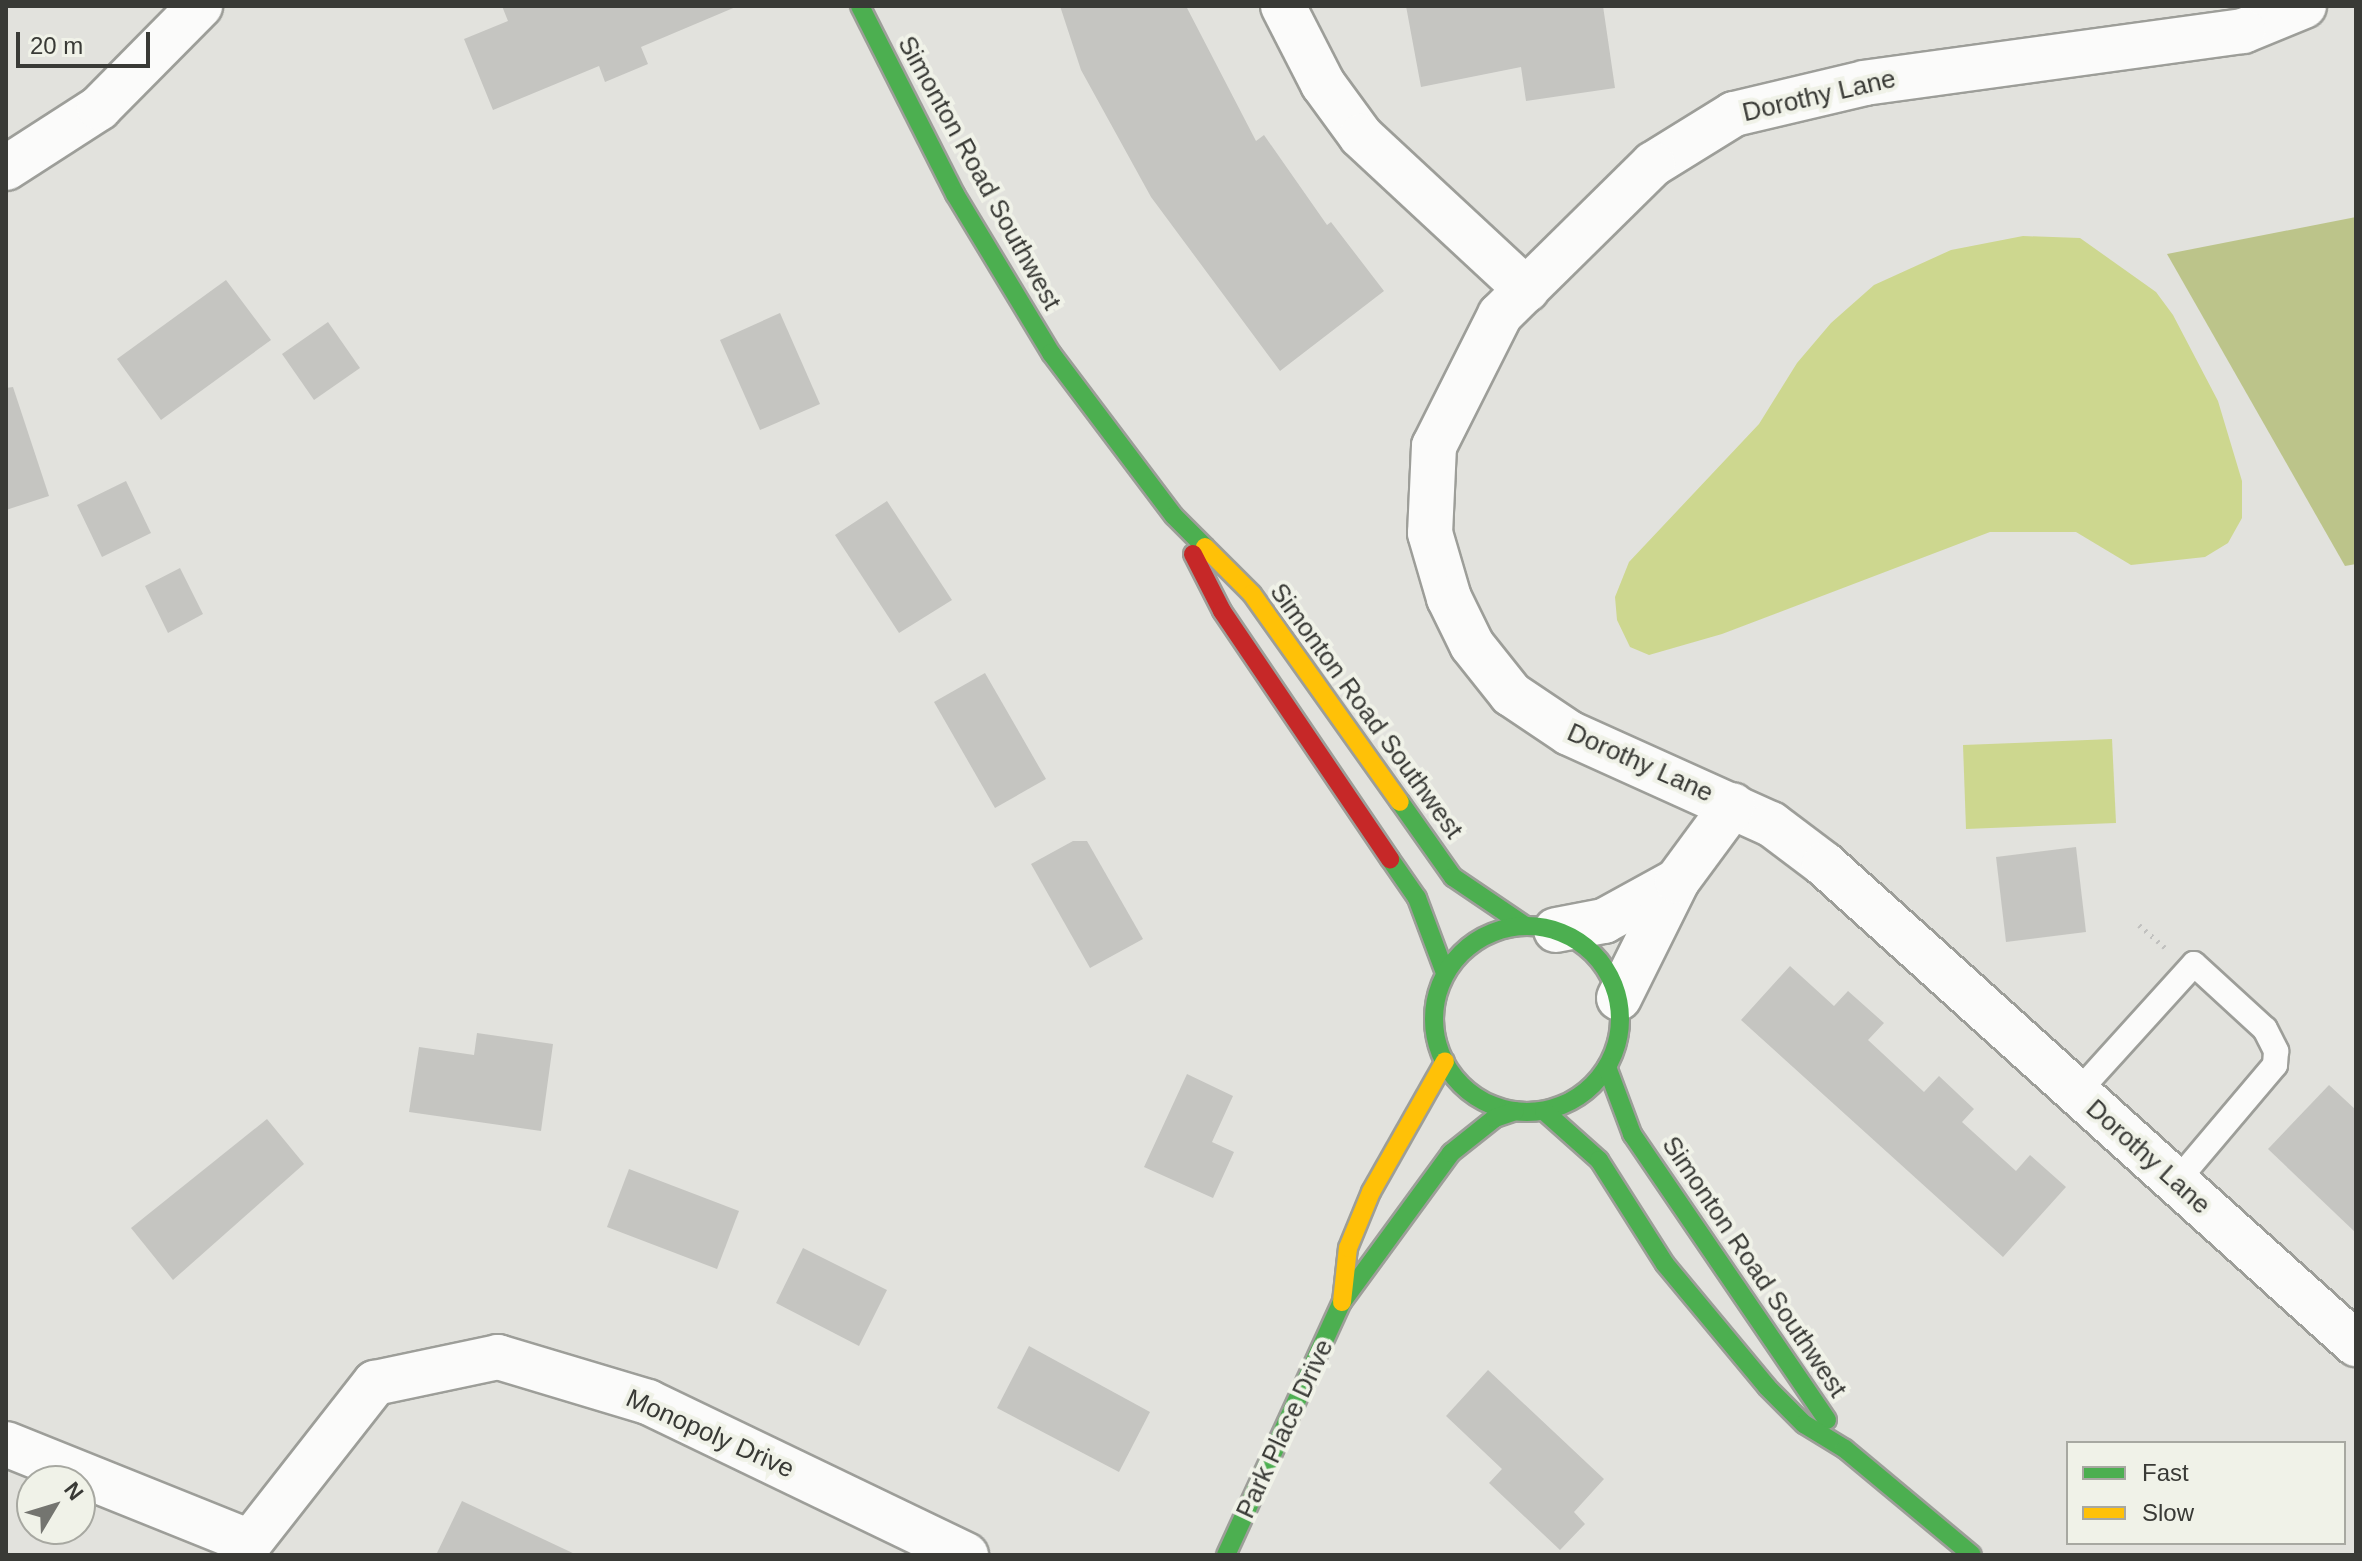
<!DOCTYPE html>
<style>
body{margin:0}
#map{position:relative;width:2362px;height:1561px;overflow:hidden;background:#e2e2dd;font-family:Arial,sans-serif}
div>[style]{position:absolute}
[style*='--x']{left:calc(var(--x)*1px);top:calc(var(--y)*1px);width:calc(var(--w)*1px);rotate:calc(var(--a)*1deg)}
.forest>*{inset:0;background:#bcc48a}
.water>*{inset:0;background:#cdd78f}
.building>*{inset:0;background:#c5c5c1}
.path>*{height:5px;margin-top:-2.5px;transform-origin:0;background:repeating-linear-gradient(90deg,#c1c1bf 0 2px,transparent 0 8px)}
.roads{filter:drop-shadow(2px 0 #9d9e99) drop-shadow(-2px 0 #9d9e99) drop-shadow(0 2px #9d9e99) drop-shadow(0 -2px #9d9e99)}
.lane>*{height:24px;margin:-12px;padding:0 12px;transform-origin:12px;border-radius:12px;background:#fbfbfa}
.street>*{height:44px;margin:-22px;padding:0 22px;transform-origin:22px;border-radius:22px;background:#fbfbfa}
.fast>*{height:18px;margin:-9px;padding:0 9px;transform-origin:9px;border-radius:9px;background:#4caf50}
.fast>.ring{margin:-9px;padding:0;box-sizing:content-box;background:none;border:18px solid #4caf50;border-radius:50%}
.slow>*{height:18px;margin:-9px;padding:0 9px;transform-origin:9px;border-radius:9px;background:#ffc107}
.jam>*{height:18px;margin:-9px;padding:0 9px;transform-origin:9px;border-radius:9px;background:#c62828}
span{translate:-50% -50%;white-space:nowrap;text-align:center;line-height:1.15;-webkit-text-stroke:8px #f0f2e8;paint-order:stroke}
.street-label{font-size:26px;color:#393a36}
.frame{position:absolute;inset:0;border:8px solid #393a36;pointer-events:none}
.legend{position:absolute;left:2066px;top:1441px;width:280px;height:104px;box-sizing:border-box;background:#f0f2e8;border:2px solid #a7a8a1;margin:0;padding:10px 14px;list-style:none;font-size:24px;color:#393a36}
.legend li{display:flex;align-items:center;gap:16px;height:40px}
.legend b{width:40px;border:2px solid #a7a8a1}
.north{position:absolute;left:16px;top:1465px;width:80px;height:80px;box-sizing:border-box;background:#f0f2e8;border:2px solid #a7a8a1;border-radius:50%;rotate:52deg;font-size:22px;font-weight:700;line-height:32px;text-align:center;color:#393a36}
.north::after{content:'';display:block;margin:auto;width:28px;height:36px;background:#747570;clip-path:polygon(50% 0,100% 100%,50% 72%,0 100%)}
.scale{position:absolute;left:16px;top:32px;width:134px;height:36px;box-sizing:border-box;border:4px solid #393a36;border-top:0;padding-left:10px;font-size:24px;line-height:28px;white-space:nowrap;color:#393a36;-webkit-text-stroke:6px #f0f2e8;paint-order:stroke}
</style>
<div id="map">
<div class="forest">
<i style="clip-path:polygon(2356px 217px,2356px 564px,2345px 566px,2167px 254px)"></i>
</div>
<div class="water">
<i style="clip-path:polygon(2023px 236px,2080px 238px,2156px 292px,2173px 315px,2218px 401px,2242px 481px,2242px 518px,2228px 543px,2205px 557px,2131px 565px,2076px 532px,1990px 532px,1722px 634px,1649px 655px,1630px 647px,1617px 620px,1615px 597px,1629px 562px,1759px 424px,1797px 363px,1831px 323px,1874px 285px,1951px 250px)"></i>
<i style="clip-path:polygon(2112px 739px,2116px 823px,1966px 829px,1963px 745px)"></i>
</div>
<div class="building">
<i style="clip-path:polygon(502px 6px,738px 6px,641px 47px,648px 64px,605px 82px,599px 66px,493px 110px,464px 39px,508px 21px)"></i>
<i style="clip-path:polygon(1060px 6px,1186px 6px,1256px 141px,1264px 135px,1327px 225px,1331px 222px,1384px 291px,1280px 371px,1151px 197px,1081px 70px)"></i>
<i style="clip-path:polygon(1406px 6px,1603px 6px,1615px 88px,1526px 101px,1521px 67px,1421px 87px)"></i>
<i style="clip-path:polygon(226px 280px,271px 340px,161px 420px,117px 359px)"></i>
<i style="clip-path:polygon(780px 313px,820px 404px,760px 430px,720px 340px)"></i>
<i style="clip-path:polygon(328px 322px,360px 368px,314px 400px,282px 354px)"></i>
<i style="clip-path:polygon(13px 387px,49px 496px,6px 510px,6px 388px)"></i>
<i style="clip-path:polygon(126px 481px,151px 533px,102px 557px,77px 505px)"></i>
<i style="clip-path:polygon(887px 501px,952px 600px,899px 633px,835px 535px)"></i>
<i style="clip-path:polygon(180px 568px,203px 614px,168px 633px,145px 586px)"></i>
<i style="clip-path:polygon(985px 673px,1046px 779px,995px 808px,934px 702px)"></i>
<i style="clip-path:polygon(1073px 841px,1087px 841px,1143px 939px,1090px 968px,1031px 864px)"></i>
<i style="clip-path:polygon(2076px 847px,2086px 932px,2006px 942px,1996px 857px)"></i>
<i style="clip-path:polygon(1790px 966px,1834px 1006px,1848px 991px,1884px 1023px,1868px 1040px,1924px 1092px,1939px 1076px,1974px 1109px,1962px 1122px,2016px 1171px,2030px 1155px,2066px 1187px,2003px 1257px,1741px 1020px)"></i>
<i style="clip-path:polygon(477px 1033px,553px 1044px,541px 1131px,409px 1112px,419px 1047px,474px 1055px)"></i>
<i style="clip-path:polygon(1187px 1074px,1233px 1096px,1212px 1142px,1234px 1152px,1213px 1198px,1144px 1167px)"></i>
<i style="clip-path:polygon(2329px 1085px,2356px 1110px,2356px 1233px,2268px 1149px)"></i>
<i style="clip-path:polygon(267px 1119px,304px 1164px,173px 1280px,131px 1228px)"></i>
<i style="clip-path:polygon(629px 1169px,739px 1211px,717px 1269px,607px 1227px)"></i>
<i style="clip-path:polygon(803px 1248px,887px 1290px,859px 1346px,776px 1303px)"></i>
<i style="clip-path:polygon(1029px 1346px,1150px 1412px,1119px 1472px,997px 1408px)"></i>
<i style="clip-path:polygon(1488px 1370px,1604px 1479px,1574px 1512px,1585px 1524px,1560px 1550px,1489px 1483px,1502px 1469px,1446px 1416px)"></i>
<i style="clip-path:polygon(462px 1501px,577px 1555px,436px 1555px)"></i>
</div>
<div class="path">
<i style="--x:2139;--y:925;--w:35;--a:41"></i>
</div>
<div class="roads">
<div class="lane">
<i style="--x:2077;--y:1093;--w:174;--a:-47.8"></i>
<i style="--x:2194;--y:964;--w:96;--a:42.5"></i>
<i style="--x:2265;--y:1029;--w:25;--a:63"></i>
<i style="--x:2276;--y:1051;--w:14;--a:94"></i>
<i style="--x:2275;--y:1065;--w:153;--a:130.2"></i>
</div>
<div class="street">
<i style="--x:1283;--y:6;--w:88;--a:62.9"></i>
<i style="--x:1323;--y:84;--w:64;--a:53.8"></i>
<i style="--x:1361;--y:136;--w:226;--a:42.9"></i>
<i style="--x:2304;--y:6;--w:66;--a:157.7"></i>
<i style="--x:2243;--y:31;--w:382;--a:172.2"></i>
<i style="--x:1865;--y:83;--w:135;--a:166.7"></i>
<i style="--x:1734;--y:114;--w:95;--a:148.3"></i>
<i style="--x:1653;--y:164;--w:215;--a:135.4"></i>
<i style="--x:1500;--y:315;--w:147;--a:116.7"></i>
<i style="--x:1434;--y:446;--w:87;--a:92.6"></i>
<i style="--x:1430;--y:533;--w:68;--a:73.7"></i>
<i style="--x:1449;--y:598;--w:52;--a:63.9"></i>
<i style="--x:1472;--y:645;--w:63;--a:51.5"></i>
<i style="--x:1511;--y:694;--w:70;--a:33.9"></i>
<i style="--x:1569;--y:733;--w:222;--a:24.3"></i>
<i style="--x:1771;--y:824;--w:66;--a:37"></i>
<i style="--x:1824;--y:864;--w:717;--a:42.06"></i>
<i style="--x:6;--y:168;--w:111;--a:-32.8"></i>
<i style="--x:99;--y:108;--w:144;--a:-45.3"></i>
<i style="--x:1556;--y:930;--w:49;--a:-10.6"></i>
<i style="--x:1604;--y:921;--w:83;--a:-28.7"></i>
<i style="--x:1619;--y:998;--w:131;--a:-63.6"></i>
<i style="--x:1677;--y:881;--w:94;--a:-53.6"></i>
<i style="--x:6;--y:1444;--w:260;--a:21.9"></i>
<i style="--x:240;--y:1555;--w:219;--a:-51.9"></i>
<i style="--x:375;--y:1383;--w:126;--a:-11.9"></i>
<i style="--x:498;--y:1357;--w:157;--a:16.7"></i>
<i style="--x:648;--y:1402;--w:353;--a:25.7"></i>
</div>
<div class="fast">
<i style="--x:860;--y:6;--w:211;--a:63.2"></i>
<i style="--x:955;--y:194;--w:186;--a:58.9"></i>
<i style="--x:1051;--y:353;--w:204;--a:53"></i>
<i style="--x:1174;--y:516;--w:44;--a:45"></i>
<i style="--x:1400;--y:802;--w:92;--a:54.8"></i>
<i style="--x:1453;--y:877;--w:86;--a:34.1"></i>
<i style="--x:1390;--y:859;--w:47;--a:55.3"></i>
<i style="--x:1417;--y:898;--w:80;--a:69.5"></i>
<i class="ring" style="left:1434px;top:926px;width:168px;height:168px"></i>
<i style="--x:1607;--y:1067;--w:72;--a:69.5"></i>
<i style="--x:1632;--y:1134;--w:346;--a:55.7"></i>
<i style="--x:1544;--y:1111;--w:74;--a:41.7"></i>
<i style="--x:1599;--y:1160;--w:123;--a:57.6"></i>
<i style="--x:1665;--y:1264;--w:160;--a:50.3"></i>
<i style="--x:1767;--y:1387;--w:52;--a:45"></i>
<i style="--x:1804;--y:1424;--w:48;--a:31.4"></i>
<i style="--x:1845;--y:1449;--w:165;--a:39.8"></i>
<i style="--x:1226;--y:1555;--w:278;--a:-65.4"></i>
<i style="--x:1342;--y:1302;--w:185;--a:-53.8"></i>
<i style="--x:1451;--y:1153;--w:56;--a:-38.5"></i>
<i style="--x:1495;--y:1118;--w:21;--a:-19"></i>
</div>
<div class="slow">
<i style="--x:1205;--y:547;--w:66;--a:45"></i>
<i style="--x:1252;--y:594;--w:255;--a:54.6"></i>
<i style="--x:1342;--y:1302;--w:54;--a:-83.7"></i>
<i style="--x:1348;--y:1248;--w:61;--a:-67.7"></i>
<i style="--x:1371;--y:1192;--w:150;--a:-60.5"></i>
</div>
<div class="jam">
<i style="--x:1193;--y:554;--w:64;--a:63"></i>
<i style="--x:1222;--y:611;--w:300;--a:55.9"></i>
</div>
</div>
<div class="street-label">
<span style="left:1819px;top:96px;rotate:-13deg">Dorothy Lane</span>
<span style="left:979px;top:173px;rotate:61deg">Simonton Road Southwest</span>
<span style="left:1366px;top:711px;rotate:54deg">Simonton Road Southwest</span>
<span style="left:1640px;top:763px;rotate:24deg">Dorothy Lane</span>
<span style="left:2148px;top:1157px;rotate:42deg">Dorothy Lane</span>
<span style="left:1754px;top:1267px;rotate:56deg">Simonton Road Southwest</span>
<span style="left:1285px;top:1429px;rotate:-65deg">Park Place Drive</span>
<span style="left:710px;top:1434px;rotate:24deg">Monopoly Drive</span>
</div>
<div class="frame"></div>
<ul class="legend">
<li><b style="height:10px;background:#4caf50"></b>Fast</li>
<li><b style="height:10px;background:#ffc107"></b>Slow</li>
</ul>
<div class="north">N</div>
<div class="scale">20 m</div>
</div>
